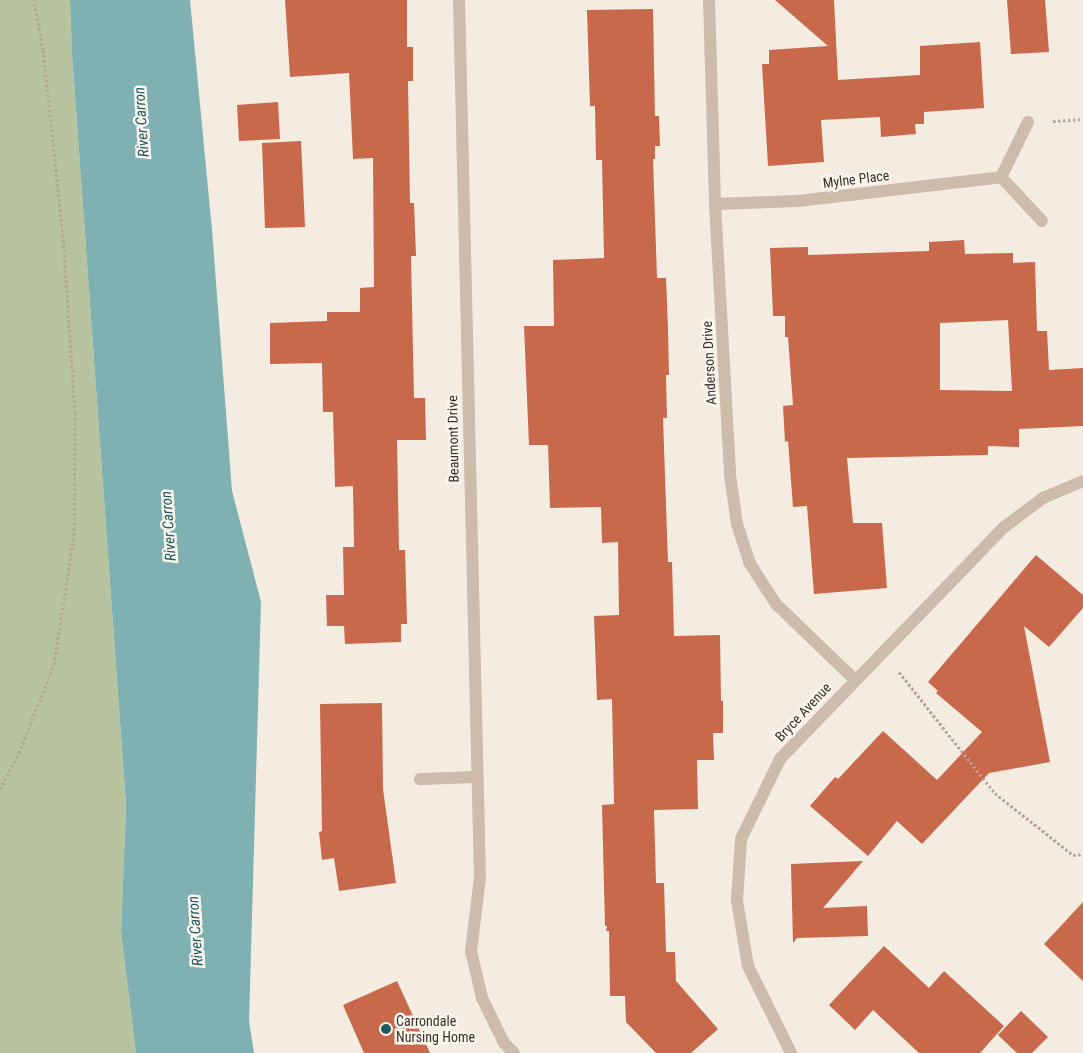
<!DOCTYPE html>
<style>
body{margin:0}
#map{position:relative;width:1083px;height:1053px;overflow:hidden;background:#f4ebe1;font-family:"Roboto Condensed",sans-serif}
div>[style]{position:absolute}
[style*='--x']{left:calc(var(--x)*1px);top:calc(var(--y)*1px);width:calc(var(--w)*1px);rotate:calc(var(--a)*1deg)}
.green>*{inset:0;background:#b8c4a0}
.water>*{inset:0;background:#7fb0b2}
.building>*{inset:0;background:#c8694b}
.path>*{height:3px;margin-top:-1.5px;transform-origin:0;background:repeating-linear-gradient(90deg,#b9a596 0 2.5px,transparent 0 5px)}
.minor>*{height:12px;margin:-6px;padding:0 6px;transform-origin:6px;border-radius:6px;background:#cdbbac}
.dots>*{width:14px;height:14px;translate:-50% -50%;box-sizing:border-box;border:2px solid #fbf5ee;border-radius:50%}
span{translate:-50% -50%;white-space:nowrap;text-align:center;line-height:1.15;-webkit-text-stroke:5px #fbf5ee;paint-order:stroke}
.street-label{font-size:14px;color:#3b302b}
.poi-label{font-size:14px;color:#3b302b}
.left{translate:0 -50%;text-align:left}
.water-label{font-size:15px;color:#1f5a5e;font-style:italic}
</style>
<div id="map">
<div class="green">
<i style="clip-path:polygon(0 0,70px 0,72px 54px,126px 805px,121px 932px,136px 1053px,0 1053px)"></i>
</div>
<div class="water">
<i style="clip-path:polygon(70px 0,190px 0,212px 230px,232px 491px,261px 602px,249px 1021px,254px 1053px,136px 1053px,121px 932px,126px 805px,72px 54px)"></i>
</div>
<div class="building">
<i style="clip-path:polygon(285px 0,407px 0,407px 47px,413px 47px,413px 81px,408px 81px,410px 203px,414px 203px,416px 256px,411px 256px,414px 398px,425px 398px,426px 440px,397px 440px,399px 550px,405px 550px,406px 583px,407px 624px,401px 624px,401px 642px,345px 644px,344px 626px,327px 626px,326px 595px,344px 595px,343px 547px,354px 547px,353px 486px,335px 487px,333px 412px,323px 412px,322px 363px,270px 364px,270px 323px,327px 321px,327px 312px,360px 312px,360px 288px,374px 287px,373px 158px,353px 159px,349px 73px,290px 77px)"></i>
<i style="clip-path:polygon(775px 0,834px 0,838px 80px,920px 75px,920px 46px,980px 42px,984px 108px,924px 112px,924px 124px,915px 124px,916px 134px,881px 137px,880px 117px,821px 120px,824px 162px,768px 166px,762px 64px,769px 64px,769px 50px,828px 46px)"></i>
<i style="clip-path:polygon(1007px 0,1045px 0,1049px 52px,1011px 54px)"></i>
<i style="clip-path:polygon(653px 9px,655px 116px,659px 116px,660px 146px,655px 146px,655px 159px,653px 159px,657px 278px,666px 278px,668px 329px,669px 375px,666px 375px,667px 418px,663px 418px,668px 562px,672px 562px,674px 636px,720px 635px,721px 701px,723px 701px,723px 733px,713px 733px,714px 760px,697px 760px,698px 809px,654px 810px,656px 883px,664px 883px,666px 952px,675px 952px,676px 981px,718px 1029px,691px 1053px,656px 1053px,626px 1022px,625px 996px,610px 996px,609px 931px,606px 931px,607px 926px,605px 926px,602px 805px,614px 804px,612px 699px,597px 700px,594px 616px,619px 615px,618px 542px,602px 543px,601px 507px,550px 508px,548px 445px,529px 445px,524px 326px,554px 326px,553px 260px,604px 258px,602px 160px,596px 160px,595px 106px,590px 106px,587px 10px)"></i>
<i style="clip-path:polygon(278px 102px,280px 139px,239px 141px,237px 105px)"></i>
<i style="clip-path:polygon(301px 141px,305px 227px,265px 228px,262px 143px)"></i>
<i style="clip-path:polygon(evenodd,964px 240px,965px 254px,1013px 253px,1013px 263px,1035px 262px,1037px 331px,1047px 331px,1049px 370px,1083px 368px,1083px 426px,1019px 429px,1019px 447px,988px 446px,988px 455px,847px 458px,853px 523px,882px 523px,887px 588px,814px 594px,807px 506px,793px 507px,788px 441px,785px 442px,783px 406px,793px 405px,788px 337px,785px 337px,785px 316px,773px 316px,770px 248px,808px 247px,808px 255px,929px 251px,929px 242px,964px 240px,1008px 320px,1012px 391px,940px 390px,940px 323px,1008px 320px)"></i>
<i style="clip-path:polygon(1036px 555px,1083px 595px,1083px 608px,1049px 647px,1024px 626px,1050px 762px,989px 773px,922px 844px,897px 821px,868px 856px,810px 806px,835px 777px,838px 779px,883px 731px,937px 780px,982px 732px,936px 693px,938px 691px,928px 682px)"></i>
<i style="clip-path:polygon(382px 703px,383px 789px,396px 883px,339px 891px,334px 858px,322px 860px,319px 832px,322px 831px,320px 704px)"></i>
<i style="clip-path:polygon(863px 861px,823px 908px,867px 906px,868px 936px,797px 938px,793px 943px,791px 864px)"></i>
<i style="clip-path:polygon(1083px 902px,1083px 981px,1044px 944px)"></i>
<i style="clip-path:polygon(884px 946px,929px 988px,944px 971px,1004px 1026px,980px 1053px,919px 1053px,873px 1010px,855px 1030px,829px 1005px)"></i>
<i style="clip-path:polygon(397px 981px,430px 1053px,364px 1053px,343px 1005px)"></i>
<i style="clip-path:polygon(1021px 1011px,1048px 1037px,1032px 1053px,1017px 1053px,998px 1035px)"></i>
</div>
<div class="path">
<i style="--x:1053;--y:121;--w:30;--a:-4"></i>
<i style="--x:899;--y:672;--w:154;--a:51.6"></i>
<i style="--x:995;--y:793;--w:100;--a:38.5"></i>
<i style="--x:1073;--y:855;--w:10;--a:-6"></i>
<i style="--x:0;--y:789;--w:41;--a:-62.2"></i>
<i style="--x:19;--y:753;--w:96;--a:-68.5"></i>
<i style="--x:54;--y:664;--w:131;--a:-81.2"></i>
<i style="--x:74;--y:535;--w:123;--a:-89.5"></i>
<i style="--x:75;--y:412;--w:176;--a:-93.9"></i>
<i style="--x:63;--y:236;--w:187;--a:-96.1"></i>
<i style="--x:43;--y:50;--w:51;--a:-100.2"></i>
</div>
<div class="minor">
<i style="--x:459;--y:0;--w:877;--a:88.63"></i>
<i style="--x:480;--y:877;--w:75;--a:96.9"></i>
<i style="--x:471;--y:951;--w:48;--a:76.8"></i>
<i style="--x:482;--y:998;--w:50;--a:63.9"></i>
<i style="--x:504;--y:1043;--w:14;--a:45"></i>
<i style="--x:709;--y:0;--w:204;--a:88.3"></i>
<i style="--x:715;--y:204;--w:271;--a:86.8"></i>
<i style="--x:730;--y:475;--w:49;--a:81.9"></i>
<i style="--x:737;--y:524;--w:40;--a:72"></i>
<i style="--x:749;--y:562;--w:50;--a:57.3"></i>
<i style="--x:776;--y:604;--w:110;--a:43.9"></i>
<i style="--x:1028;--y:122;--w:61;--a:116.1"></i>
<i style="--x:1001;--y:177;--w:60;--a:47"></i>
<i style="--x:715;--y:204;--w:83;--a:-2.1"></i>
<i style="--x:798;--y:201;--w:204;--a:-6.7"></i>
<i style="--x:420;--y:779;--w:56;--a:-2"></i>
<i style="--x:791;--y:1053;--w:97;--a:-116.3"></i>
<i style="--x:748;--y:966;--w:67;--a:-99.5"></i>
<i style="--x:737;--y:900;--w:61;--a:-86.2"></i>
<i style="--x:741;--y:839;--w:89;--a:-64"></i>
<i style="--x:780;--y:759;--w:321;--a:-46"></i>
<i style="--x:1003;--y:528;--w:50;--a:-36.9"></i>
<i style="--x:1043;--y:498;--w:43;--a:-23"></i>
</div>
<div class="dots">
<i style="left:386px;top:1029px;background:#1f5a5e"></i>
</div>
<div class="street-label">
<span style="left:856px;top:179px;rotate:-7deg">Mylne Place</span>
<span style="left:709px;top:363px;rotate:-93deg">Anderson Drive</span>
<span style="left:453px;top:439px;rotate:-91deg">Beaumont Drive</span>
<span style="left:803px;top:712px;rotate:-47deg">Bryce Avenue</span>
</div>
<div class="poi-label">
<span class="left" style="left:396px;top:1029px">Carrondale<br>Nursing Home</span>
</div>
<div class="water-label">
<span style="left:142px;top:122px;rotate:-94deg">River Carron</span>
<span style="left:169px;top:526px;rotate:-94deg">River Carron</span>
<span style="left:196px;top:931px;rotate:-94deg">River Carron</span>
</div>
</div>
